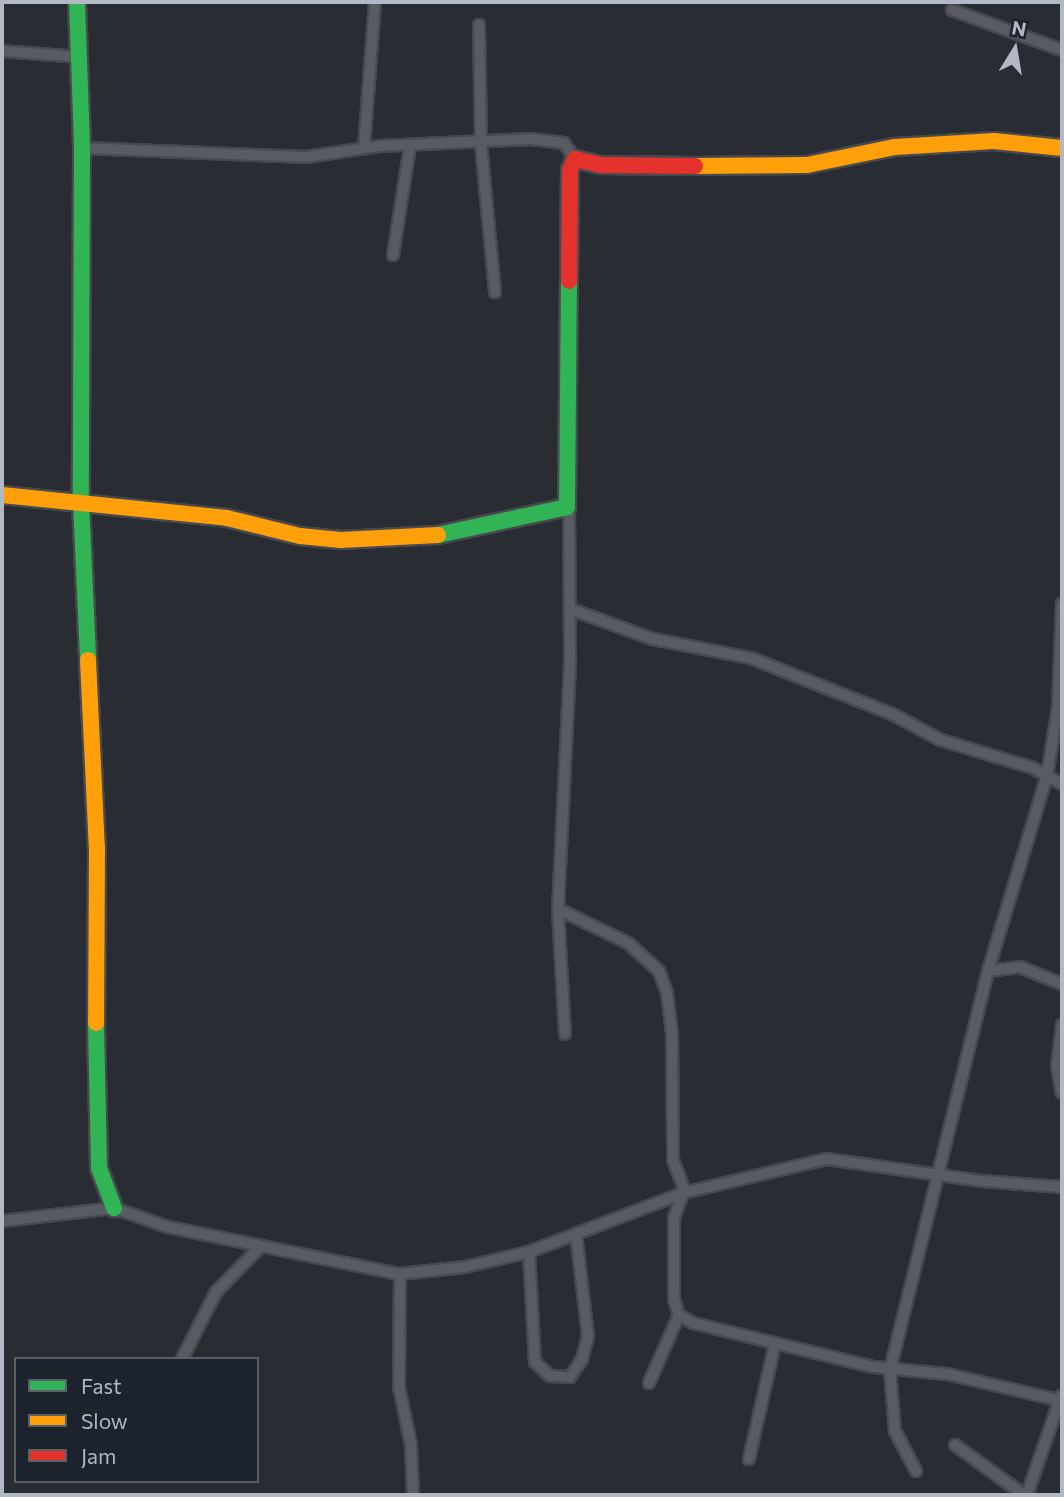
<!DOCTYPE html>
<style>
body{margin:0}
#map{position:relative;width:1064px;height:1497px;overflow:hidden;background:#292d33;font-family:Commissioner,sans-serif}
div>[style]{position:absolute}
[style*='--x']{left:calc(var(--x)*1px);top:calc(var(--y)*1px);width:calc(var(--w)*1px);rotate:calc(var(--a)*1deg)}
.roads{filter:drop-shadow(2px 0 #46494e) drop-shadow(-2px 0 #46494e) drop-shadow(0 2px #46494e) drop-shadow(0 -2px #46494e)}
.street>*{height:10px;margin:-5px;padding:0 5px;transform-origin:5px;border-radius:5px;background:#585b61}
.fast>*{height:16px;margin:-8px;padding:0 8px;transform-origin:8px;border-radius:8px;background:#30b455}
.slow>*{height:16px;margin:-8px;padding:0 8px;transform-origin:8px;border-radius:8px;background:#ff9f0a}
.jam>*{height:16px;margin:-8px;padding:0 8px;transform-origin:8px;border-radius:8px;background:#e5322d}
span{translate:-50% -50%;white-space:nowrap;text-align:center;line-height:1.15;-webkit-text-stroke:6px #1c232d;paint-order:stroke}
.frame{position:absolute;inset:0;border:4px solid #b2b9c4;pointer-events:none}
.legend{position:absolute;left:14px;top:1357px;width:245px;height:126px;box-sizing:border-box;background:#1c232d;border:2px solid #585f69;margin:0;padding:9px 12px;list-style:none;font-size:21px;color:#b2b9c4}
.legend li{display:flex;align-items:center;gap:14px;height:35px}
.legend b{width:35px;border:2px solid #585f69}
.north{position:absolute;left:980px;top:14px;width:70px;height:70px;-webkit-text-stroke:5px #1c232d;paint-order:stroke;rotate:11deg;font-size:19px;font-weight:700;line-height:28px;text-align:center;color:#b2b9c4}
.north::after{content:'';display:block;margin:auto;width:24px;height:32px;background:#b2b9c4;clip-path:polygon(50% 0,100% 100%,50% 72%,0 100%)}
</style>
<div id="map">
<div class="roads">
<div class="street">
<i style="--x:952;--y:10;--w:117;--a:20"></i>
<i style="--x:479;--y:25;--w:119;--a:89"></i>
<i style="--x:481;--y:144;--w:149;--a:84.6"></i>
<i style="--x:2;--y:51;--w:78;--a:4.4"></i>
<i style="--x:82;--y:148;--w:224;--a:2.3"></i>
<i style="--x:306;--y:157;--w:75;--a:-8.5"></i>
<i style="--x:380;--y:146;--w:151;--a:-2.7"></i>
<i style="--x:531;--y:139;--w:33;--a:7"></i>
<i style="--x:564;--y:143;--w:19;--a:55"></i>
<i style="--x:364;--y:148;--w:146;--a:-85.7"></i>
<i style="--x:393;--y:255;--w:109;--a:-81.1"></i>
<i style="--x:569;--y:504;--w:160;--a:89.6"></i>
<i style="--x:570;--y:664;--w:245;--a:92.8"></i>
<i style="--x:558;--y:909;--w:78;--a:25.9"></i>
<i style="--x:628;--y:943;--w:42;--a:42.1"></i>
<i style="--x:659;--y:971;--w:23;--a:70"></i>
<i style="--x:667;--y:993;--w:41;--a:83"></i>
<i style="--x:672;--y:1034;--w:126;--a:89.5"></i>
<i style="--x:673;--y:1160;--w:34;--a:69"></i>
<i style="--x:570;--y:609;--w:88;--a:19.9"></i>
<i style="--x:653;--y:639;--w:100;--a:11"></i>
<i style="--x:751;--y:658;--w:152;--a:21.7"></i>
<i style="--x:892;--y:714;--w:55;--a:28"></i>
<i style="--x:941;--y:740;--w:96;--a:16.9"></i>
<i style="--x:1033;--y:768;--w:33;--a:29"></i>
<i style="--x:558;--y:909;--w:125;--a:86.8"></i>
<i style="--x:988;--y:971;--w:32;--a:-7"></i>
<i style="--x:1020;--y:967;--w:45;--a:22"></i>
<i style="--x:1062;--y:1025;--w:41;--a:97"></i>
<i style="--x:1057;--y:1066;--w:27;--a:80"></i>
<i style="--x:683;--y:1193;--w:27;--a:110"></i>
<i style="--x:674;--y:1218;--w:81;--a:90"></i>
<i style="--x:674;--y:1299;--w:17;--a:73"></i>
<i style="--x:679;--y:1315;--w:16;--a:30"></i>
<i style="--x:693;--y:1323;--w:186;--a:13.7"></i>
<i style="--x:874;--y:1367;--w:73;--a:5.5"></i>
<i style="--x:947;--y:1374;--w:118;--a:13.2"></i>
<i style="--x:2;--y:1221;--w:113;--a:-6.6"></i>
<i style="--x:114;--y:1208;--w:57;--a:19.4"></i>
<i style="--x:168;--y:1227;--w:237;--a:11.5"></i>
<i style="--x:400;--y:1274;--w:65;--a:-6.1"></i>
<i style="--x:465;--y:1267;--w:66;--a:-13.2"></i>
<i style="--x:529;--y:1252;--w:165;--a:-21"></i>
<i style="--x:683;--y:1193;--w:148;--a:-13.3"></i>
<i style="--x:827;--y:1159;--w:157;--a:8.1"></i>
<i style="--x:982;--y:1181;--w:80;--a:4.3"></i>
<i style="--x:529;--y:1252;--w:110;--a:86.9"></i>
<i style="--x:535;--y:1362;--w:21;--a:43"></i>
<i style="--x:550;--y:1376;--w:20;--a:3"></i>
<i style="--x:570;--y:1377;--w:22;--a:-56"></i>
<i style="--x:582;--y:1359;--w:24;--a:-75"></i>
<i style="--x:588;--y:1336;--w:103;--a:-96.7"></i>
<i style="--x:400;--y:1274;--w:113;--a:90.5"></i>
<i style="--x:399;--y:1387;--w:59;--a:78.3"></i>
<i style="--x:411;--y:1445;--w:50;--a:87.7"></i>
<i style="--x:182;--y:1359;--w:75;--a:-63.1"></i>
<i style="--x:216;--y:1292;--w:64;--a:-45.6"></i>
<i style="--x:649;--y:1383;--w:74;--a:-66.2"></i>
<i style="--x:955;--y:1445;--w:85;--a:35.9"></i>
<i style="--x:749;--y:1459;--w:118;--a:-77.3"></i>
<i style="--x:916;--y:1471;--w:45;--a:-117.7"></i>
<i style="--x:895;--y:1431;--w:61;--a:-94.7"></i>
<i style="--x:890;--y:1370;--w:411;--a:-76.2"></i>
<i style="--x:988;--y:971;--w:204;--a:-73.2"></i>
<i style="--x:1047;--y:776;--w:70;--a:-80.9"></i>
<i style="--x:1058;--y:707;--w:103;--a:-87.8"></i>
<i style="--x:1027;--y:1495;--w:105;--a:-71"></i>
</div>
<div class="fast">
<i style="--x:77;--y:2;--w:146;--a:88"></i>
<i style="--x:82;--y:148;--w:355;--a:90.2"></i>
<i style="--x:81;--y:503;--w:157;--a:87.4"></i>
<i style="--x:438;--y:535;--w:132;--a:-12.2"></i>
<i style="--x:567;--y:507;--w:226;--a:-89.5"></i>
<i style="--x:96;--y:1023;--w:145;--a:88.8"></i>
<i style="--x:99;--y:1168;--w:43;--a:69.4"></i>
</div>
<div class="slow">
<i style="--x:695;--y:166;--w:112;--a:-0.5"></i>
<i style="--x:807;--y:165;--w:90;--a:-11.6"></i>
<i style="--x:895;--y:147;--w:99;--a:-3.5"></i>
<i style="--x:994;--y:141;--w:68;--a:5.9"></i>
<i style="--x:2;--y:495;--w:226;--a:5.8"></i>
<i style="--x:227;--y:518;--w:75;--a:13.9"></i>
<i style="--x:300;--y:536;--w:41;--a:5.6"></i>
<i style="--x:341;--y:540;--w:97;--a:-3"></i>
<i style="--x:88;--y:660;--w:188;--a:87.3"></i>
<i style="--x:97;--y:848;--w:175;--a:90.3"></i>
</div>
<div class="jam">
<i style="--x:569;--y:281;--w:111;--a:-89.5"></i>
<i style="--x:570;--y:170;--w:12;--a:-66"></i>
<i style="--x:575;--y:159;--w:26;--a:13"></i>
<i style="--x:600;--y:165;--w:95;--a:0.6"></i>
</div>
</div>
<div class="frame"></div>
<ul class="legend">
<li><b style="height:9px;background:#30b455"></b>Fast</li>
<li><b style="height:9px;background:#ff9f0a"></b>Slow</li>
<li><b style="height:9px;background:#e5322d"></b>Jam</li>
</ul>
<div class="north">N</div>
</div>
